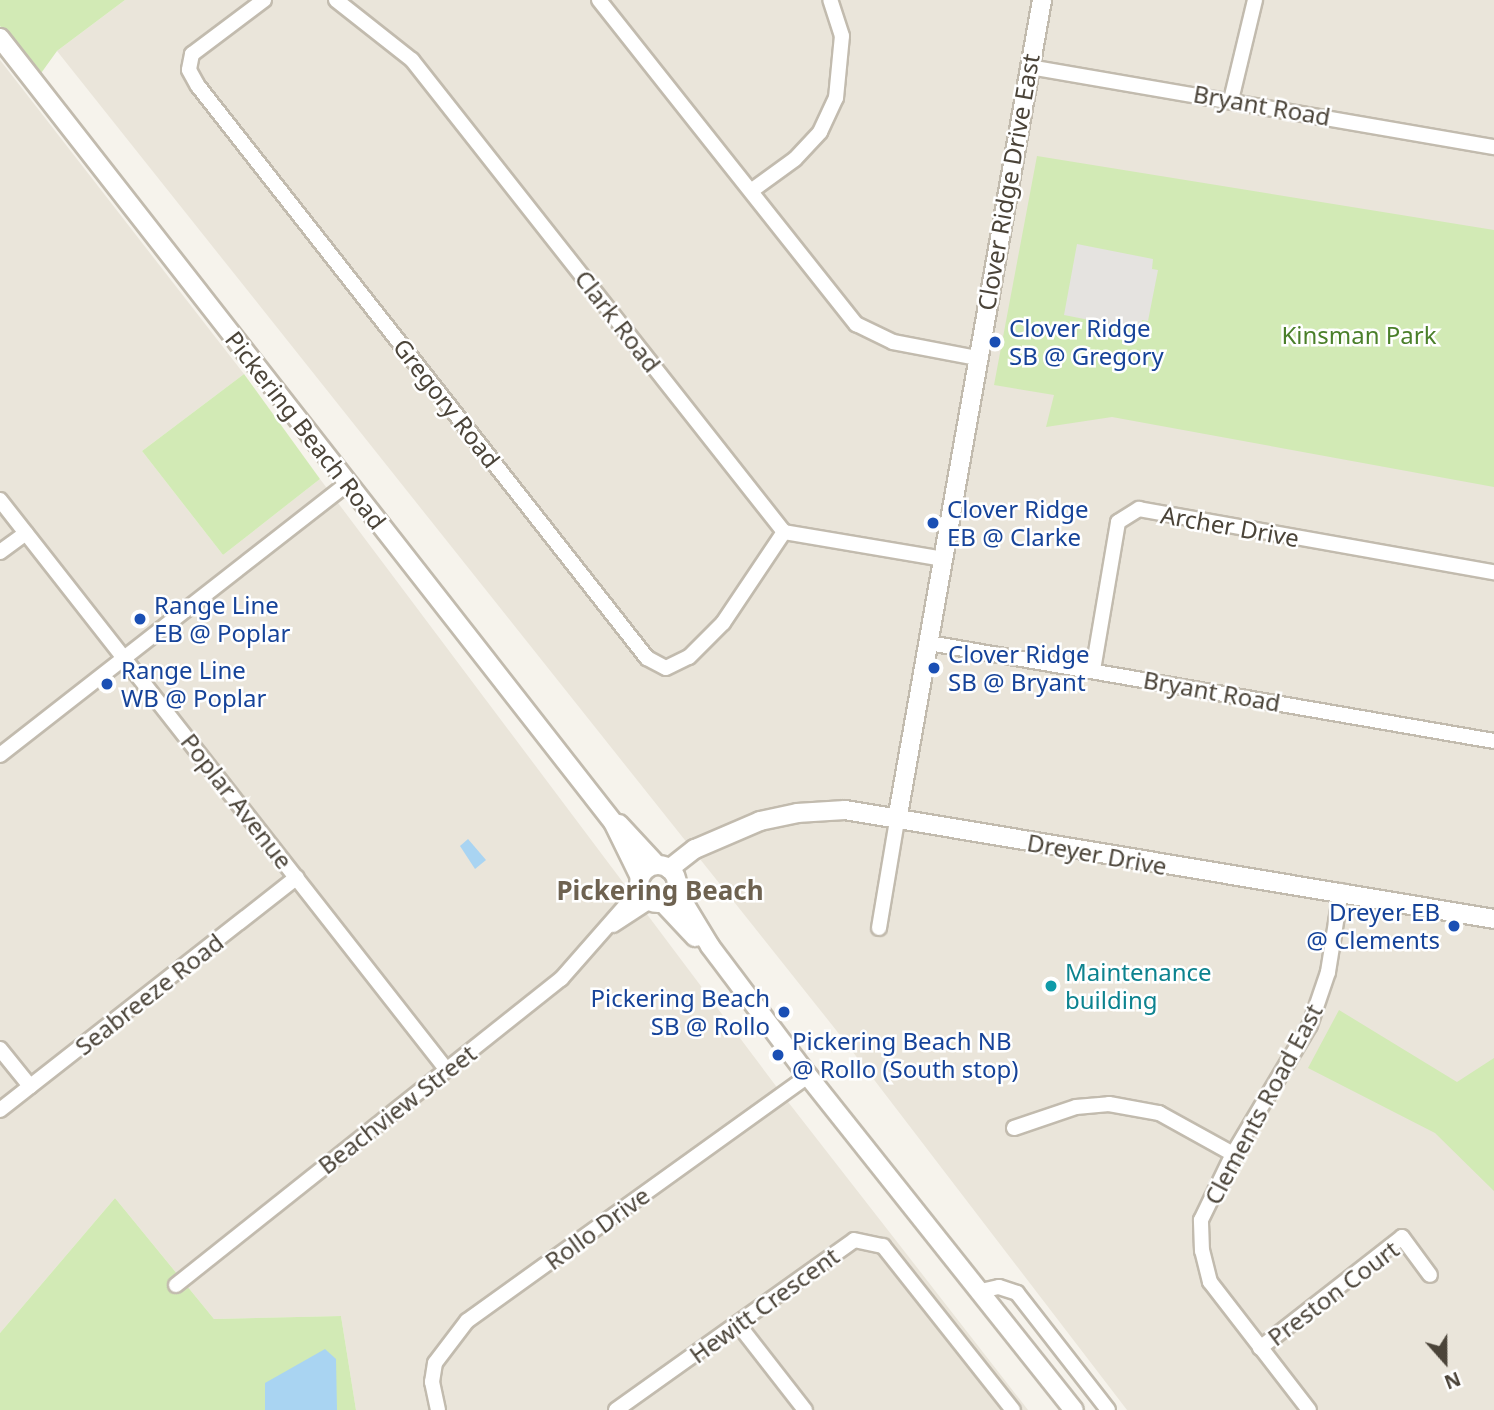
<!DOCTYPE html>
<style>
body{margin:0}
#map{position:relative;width:1494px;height:1410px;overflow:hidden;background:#f6f3ec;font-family:"Noto Sans",sans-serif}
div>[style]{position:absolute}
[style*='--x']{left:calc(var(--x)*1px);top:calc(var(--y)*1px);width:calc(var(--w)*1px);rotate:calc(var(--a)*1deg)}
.residential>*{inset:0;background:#eae5da}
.green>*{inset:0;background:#d2eab5}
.parking>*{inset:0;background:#e5e3e0}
.water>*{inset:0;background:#a9d4f2}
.roads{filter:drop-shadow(2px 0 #c2bbae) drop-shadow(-2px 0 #c2bbae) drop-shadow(0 2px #c2bbae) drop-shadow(0 -2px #c2bbae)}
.minor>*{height:14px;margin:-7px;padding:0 7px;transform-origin:7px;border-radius:7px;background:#fff}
.tertiary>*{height:18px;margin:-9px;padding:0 9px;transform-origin:9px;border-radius:9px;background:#fff}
.tertiary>.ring{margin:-9px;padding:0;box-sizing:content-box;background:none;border:18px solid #fff;border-radius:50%}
.dots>*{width:19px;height:19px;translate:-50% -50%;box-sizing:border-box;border:4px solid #fff;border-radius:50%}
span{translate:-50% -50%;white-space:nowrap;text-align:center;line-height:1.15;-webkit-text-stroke:5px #fff;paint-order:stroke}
.street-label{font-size:24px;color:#4b4439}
.transit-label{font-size:24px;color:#164399}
.left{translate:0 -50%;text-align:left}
.right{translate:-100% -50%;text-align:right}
.park-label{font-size:24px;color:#4a7f2a}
.culture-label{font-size:24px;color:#0d838f}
.neighbourhood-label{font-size:26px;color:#6e6250;font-weight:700}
.north{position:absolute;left:1410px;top:1326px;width:70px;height:70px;-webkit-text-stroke:5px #fff;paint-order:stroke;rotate:159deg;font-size:19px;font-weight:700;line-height:28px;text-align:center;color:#4b4439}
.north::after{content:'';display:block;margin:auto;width:24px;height:32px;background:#4b4439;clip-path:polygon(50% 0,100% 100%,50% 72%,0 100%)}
</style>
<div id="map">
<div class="residential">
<i style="clip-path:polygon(125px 0,1494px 0,1494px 1410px,1127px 1410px,836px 1030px,57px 51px)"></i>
<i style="clip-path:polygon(0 60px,244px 374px,142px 451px,223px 555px,320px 479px,785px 1098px,1028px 1410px,356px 1410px,341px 1316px,214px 1319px,115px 1198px,0 1333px)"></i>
</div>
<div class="green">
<i style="clip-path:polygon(0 0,125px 0,57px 51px,39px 76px,0 26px)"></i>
<i style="clip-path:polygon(1037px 156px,1494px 230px,1494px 487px,1112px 417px,1046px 427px,1054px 395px,994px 385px)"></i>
<i style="clip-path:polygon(244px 374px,320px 479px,223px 555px,142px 451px)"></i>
<i style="clip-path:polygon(1339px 1010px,1457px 1082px,1494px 1058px,1494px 1191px,1435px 1133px,1308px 1068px)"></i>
<i style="clip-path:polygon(115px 1198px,214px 1319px,341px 1316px,356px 1410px,0 1410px,0 1333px)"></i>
</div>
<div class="parking">
<i style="clip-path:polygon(1077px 244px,1153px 259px,1152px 269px,1158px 270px,1148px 321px,1142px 320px,1140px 330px,1064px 315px)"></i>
</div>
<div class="water">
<i style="clip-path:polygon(468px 839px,486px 860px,475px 869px,460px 846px)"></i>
<i style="clip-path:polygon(325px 1349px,336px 1359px,337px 1410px,265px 1410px,265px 1383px)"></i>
</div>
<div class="roads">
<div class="minor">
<i style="--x:264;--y:0;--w:90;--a:143.1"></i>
<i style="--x:192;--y:54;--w:16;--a:101"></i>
<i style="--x:189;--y:70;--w:18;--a:61"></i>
<i style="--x:198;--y:86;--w:727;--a:51.87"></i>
<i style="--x:647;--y:658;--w:21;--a:28"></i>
<i style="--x:666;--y:668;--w:25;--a:-26"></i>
<i style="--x:689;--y:657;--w:48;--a:-45"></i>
<i style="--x:723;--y:623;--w:110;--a:-56.2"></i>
<i style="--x:336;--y:0;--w:97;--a:38.3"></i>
<i style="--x:412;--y:60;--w:601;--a:51.76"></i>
<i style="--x:784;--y:532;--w:161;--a:9.6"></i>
<i style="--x:599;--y:0;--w:414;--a:51.6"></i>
<i style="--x:856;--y:324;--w:41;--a:25.9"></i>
<i style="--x:893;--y:342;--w:86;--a:10.8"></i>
<i style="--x:1030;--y:67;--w:471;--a:9.8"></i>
<i style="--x:1231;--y:100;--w:103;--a:-76.5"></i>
<i style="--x:751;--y:191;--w:54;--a:-36"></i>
<i style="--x:795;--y:159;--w:37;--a:-47"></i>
<i style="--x:820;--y:132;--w:38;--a:-65"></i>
<i style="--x:836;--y:98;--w:62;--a:-84.5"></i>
<i style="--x:842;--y:36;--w:38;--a:-108"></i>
<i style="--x:0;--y:500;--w:723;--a:51.91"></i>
<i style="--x:0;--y:552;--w:32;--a:-36"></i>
<i style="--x:929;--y:643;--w:573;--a:9.84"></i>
<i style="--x:1093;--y:670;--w:150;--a:-80.4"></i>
<i style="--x:1118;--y:522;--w:25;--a:-32"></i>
<i style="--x:1139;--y:509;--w:361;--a:10.1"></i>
<i style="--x:0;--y:755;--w:440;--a:-38"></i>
<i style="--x:613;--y:925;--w:44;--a:-33"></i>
<i style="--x:879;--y:928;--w:109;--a:-80.5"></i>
<i style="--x:0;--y:1049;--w:48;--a:51"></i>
<i style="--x:0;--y:1110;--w:377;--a:-38.1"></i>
<i style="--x:1014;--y:1128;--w:65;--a:-18.7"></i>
<i style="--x:1076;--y:1107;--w:33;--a:-5"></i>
<i style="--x:1109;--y:1104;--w:51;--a:10.2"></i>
<i style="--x:1159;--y:1113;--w:85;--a:29"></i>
<i style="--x:176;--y:1285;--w:492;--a:-38.5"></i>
<i style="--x:561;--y:979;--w:120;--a:-48.7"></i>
<i style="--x:981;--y:1291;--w:18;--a:-13"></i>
<i style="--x:999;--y:1287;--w:19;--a:18"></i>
<i style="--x:1017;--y:1293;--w:148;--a:52.1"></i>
<i style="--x:738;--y:1324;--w:109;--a:52.1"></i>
<i style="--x:1260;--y:1348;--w:180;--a:-38"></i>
<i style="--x:1402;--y:1237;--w:47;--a:53.6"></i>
<i style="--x:438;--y:1410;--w:29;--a:-102"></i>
<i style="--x:432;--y:1382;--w:19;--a:-81"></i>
<i style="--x:435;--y:1363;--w:53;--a:-52.7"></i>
<i style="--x:467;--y:1321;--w:420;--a:-35.7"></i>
<i style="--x:616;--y:1410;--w:292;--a:-35.5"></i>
<i style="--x:854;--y:1240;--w:30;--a:12"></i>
<i style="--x:883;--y:1246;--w:209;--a:51.6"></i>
<i style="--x:1309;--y:1410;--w:162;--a:-127.7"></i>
<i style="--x:1210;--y:1282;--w:32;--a:-104"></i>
<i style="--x:1202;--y:1251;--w:31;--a:-92"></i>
<i style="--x:1201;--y:1220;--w:73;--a:-64.1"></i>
<i style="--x:1233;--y:1154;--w:150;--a:-59.2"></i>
<i style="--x:1310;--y:1025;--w:56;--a:-71.2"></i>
<i style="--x:1328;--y:972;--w:82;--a:-80.9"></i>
</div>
<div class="tertiary">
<i style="--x:0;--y:38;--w:995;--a:51.98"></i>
<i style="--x:613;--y:822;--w:61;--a:63.9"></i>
<i style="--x:897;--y:820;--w:833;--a:-79.97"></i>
<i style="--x:619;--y:824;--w:56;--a:47.2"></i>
<i class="ring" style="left:639px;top:865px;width:20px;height:20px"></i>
<i style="--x:669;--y:869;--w:33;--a:-38"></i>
<i style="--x:695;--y:849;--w:71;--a:-23.3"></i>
<i style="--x:760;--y:821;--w:38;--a:-12"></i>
<i style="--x:797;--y:813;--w:48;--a:-3.6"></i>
<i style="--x:845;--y:810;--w:658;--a:9.53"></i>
<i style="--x:676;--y:890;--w:66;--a:58.7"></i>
<i style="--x:710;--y:946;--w:163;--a:53"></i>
<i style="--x:808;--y:1076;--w:427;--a:51.5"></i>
<i style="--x:663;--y:903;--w:47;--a:46.7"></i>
</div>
</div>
<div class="dots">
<i style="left:995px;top:342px;background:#1a4fb4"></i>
<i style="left:933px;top:523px;background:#1a4fb4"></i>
<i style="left:140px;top:619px;background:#1a4fb4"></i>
<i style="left:934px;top:668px;background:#1a4fb4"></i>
<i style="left:107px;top:684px;background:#1a4fb4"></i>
<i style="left:1454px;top:926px;background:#1a4fb4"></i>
<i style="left:1051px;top:986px;background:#0f9aa8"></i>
<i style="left:784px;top:1012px;background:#1a4fb4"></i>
<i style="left:778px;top:1055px;background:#1a4fb4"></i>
</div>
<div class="street-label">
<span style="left:1262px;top:105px;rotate:10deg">Bryant Road</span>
<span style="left:1008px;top:182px;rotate:-80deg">Clover Ridge Drive East</span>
<span style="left:618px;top:321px;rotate:52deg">Clark Road</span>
<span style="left:447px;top:403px;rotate:52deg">Gregory Road</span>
<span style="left:306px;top:430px;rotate:52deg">Pickering Beach Road</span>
<span style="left:1230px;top:526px;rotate:10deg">Archer Drive</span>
<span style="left:1212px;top:691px;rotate:10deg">Bryant Road</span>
<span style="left:237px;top:801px;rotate:52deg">Poplar Avenue</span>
<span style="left:1097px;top:854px;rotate:10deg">Dreyer Drive</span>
<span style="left:149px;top:994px;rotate:-38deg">Seabreeze Road</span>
<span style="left:1263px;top:1104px;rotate:-62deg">Clements Road East</span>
<span style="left:397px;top:1109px;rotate:-38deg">Beachview Street</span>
<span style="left:597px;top:1228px;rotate:-36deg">Rollo Drive</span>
<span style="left:1333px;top:1293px;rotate:-37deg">Preston Court</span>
<span style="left:764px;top:1305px;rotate:-36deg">Hewitt Crescent</span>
</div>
<div class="transit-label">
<span class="left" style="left:1009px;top:342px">Clover Ridge<br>SB @ Gregory</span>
<span class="left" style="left:947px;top:523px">Clover Ridge<br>EB @ Clarke</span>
<span class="left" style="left:154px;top:619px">Range Line<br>EB @ Poplar</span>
<span class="left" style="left:948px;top:668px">Clover Ridge<br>SB @ Bryant</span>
<span class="left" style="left:121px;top:684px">Range Line<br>WB @ Poplar</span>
<span class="right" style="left:1440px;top:926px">Dreyer EB<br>@ Clements</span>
<span class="right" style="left:770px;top:1012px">Pickering Beach<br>SB @ Rollo</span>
<span class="left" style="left:792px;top:1055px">Pickering Beach NB<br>@ Rollo (South stop)</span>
</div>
<div class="park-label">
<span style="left:1359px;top:335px">Kinsman Park</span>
</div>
<div class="culture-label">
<span class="left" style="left:1065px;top:986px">Maintenance<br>building</span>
</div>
<div class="neighbourhood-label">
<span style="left:660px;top:891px">Pickering Beach</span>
</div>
<div class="north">N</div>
</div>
